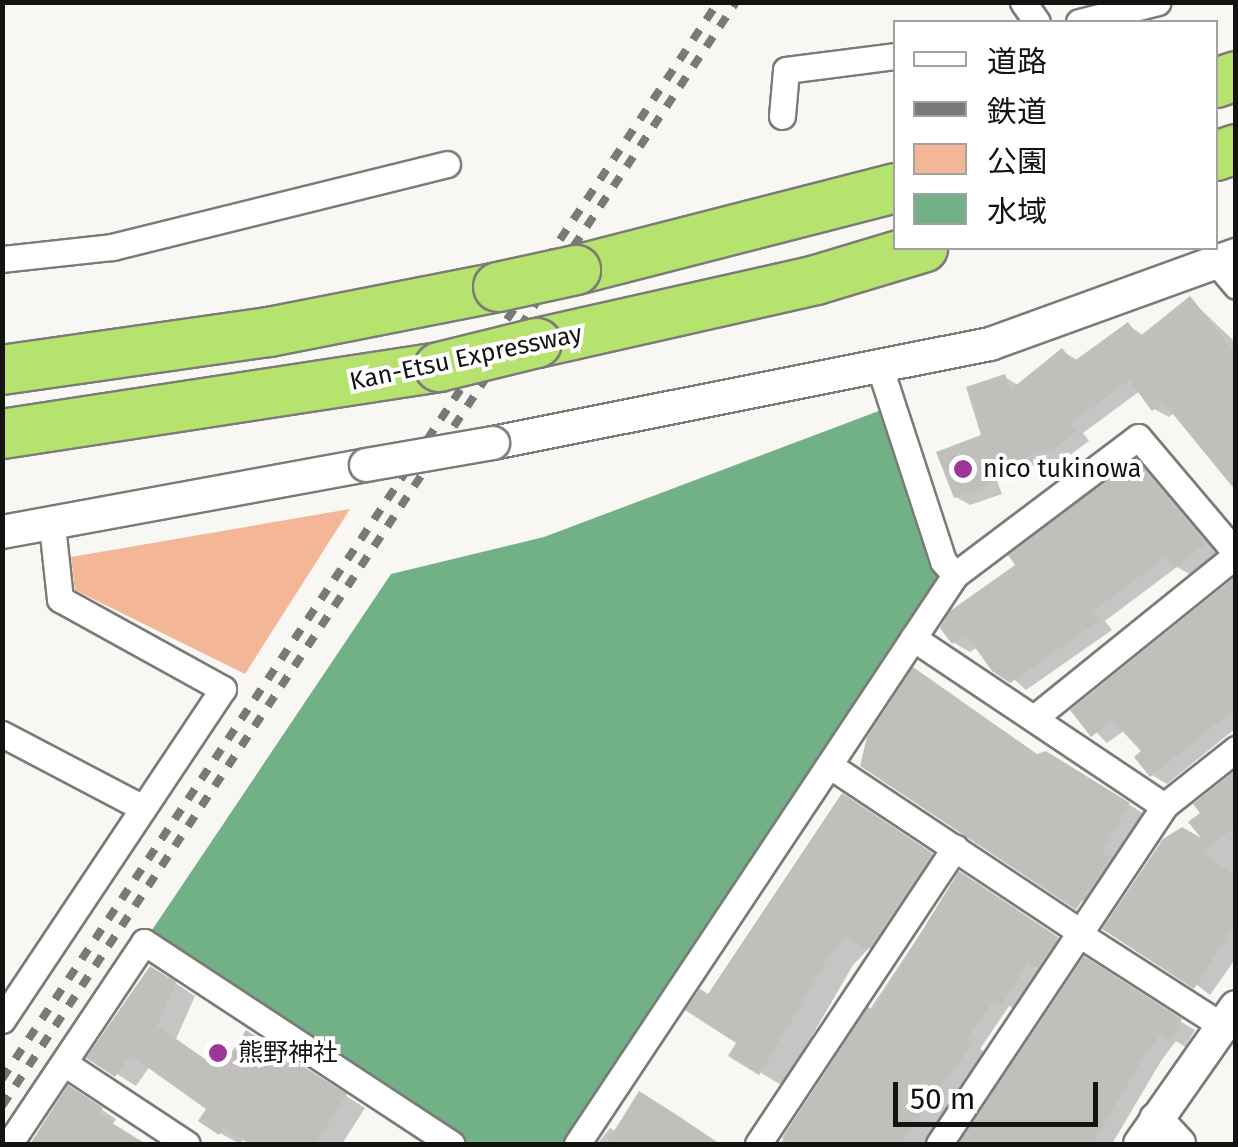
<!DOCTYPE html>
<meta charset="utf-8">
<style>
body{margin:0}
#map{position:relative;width:1238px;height:1147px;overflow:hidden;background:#f8f7f4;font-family:"Fira Sans","Noto Sans JP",sans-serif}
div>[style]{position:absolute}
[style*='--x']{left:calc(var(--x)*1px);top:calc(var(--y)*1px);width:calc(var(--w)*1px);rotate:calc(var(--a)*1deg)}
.green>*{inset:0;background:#f3b798}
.water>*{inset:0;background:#72b185}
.shadow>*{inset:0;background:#0003}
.building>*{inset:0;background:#c1bfbc}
.roads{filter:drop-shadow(2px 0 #7b7b78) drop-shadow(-2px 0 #7b7b78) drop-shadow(0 2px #7b7b78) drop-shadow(0 -2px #7b7b78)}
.minor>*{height:25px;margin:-12.5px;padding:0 12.5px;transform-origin:12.5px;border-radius:12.5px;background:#fff}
.tertiary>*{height:32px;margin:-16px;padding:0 16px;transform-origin:16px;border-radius:16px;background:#fff}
.motorway>*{height:48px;margin:-24px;padding:0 24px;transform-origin:24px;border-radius:24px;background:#b5e36d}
.rail>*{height:8px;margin-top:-4px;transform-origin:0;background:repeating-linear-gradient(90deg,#797977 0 12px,transparent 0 24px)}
.bridges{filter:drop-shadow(2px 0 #7b7b78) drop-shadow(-2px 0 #7b7b78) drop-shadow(0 2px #7b7b78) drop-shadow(0 -2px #7b7b78)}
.tertiary-bridge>*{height:32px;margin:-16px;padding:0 16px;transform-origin:16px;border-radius:16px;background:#fff}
.motorway-bridge>*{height:48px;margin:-24px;padding:0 24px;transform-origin:24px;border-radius:24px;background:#b5e36d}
.dots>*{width:28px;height:28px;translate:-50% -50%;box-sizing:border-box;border:5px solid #fff;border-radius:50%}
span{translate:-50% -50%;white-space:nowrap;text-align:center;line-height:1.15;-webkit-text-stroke:8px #fff;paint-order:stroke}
.street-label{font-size:25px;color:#131312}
.poi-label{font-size:25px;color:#131312}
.left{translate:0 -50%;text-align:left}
.frame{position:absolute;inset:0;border:5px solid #131312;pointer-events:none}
.legend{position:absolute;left:893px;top:20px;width:325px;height:230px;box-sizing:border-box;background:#fff;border:2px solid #a1a1a0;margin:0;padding:12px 18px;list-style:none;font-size:30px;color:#131312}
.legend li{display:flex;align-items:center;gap:20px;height:50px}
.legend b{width:50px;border:2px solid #a1a1a0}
.scale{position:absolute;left:893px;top:1082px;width:205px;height:45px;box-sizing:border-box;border:5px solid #131312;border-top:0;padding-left:12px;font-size:30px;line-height:35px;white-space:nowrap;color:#131312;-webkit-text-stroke:8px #fff;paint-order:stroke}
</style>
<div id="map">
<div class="green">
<i style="clip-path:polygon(350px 509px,245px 674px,75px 590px,71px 557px)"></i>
</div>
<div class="water">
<i style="clip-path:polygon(892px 406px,955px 575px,577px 1144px,452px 1144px,144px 942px,391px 574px,544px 537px)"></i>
</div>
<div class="shadow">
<i style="clip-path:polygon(1190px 299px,1236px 343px,1236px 488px,1175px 412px,1169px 417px,1154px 409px,1140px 391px,1083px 433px,1089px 441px,1067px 457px,996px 478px,1002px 494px,970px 505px,956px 497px,1005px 377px,1019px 386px,1062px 351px,1077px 360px,1128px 325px,1144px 336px)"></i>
<i style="clip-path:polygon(1136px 462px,1150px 471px,1218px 553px,1191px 575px,1177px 567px,1105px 621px,1112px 630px,1026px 690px,978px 647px,970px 652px,956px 644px,943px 628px)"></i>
<i style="clip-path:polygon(1214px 688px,1236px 714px,1236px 728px,1167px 784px,1152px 775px,1144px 752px,1125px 730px,1107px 743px,1074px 710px)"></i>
<i style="clip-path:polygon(1045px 753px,1143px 813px,1096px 909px,1047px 880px,1038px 756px)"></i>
<i style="clip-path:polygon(1236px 772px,1236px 958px,1210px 995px,1112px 919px,1210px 846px,1203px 813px)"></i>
<i style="clip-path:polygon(865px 809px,952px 867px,891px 961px,869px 948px,853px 965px,783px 1086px,731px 1055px,739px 1042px,709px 997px)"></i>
<i style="clip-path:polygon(955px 882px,984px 889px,1064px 942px,1017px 1011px,1009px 1006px,980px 1049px,986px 1053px,925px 1144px,780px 1144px)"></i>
<i style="clip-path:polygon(1082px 963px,1195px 1030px,1185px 1047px,1176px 1041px,1161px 1061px,1112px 1144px,1049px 1144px,1078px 1099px,1061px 1087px,1021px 1144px,961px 1144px)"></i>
<i style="clip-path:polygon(171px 980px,195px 996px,176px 1039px,207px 1061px,267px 1045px,365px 1108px,342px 1144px,255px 1144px,244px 1138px,240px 1144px,220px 1133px,210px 1108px,150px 1066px,136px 1086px,90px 1057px)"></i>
<i style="clip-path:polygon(69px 1088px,116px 1119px,112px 1126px,142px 1144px,33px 1144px)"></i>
<i style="clip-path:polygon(655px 1103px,718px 1144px,597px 1144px,610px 1128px,616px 1132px)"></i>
</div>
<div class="building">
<i style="clip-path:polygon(1190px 296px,1236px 354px,1236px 491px,1163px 402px,1152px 411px,1129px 380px,1070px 424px,1076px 432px,1052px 450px,983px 470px,989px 486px,954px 498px,936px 452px,981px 435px,966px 387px,1005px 374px,1010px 390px,1062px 348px,1073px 362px,1128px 322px,1139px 337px)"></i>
<i style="clip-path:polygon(1135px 459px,1205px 544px,1175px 568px,1166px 557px,1092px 612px,1099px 621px,1010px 683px,992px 671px,967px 636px,952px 644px,940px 628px,950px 611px,1015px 565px,1008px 555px)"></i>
<i style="clip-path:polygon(1236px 576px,1236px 708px,1150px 777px,1134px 757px,1141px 751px,1112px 720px,1091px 737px,1070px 710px)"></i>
<i style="clip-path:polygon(913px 667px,1037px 754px,1046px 751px,1130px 803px,1102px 852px,1110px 857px,1076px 910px,860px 766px,867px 737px)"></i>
<i style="clip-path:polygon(1236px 770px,1236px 826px,1202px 853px,1236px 876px,1236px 922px,1194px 989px,1102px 929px,1163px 839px,1182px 827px,1201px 838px,1188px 822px,1200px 813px,1193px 804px)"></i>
<i style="clip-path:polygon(842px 793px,932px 853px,867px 950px,846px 937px,831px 953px,759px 1075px,728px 1056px,736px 1043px,685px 1010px,700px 989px,708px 994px)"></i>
<i style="clip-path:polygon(959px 871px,1058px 937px,1037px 968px,1028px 962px,1002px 1004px,994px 1000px,967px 1039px,973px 1043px,900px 1144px,793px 1144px,782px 1138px,868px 1007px,873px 1010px)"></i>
<i style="clip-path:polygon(1084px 956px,1182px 1019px,1169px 1041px,1160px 1035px,1146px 1053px,1092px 1144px,958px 1144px)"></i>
<i style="clip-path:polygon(150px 966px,176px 982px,157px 1026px,205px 1059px,217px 1043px,231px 1053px,246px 1030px,347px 1094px,315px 1144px,250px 1144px,223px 1128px,219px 1135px,198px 1121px,206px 1109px,130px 1055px,115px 1077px,86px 1058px)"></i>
<i style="clip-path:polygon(68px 1085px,103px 1108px,99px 1115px,146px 1144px,30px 1144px)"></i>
<i style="clip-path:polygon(639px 1091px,680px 1117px,720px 1144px,606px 1144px)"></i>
</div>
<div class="roads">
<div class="minor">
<i style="--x:1023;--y:2;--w:24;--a:55"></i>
<i style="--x:1079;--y:22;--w:81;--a:-14.2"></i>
<i style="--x:782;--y:116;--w:46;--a:-85"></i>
<i style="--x:786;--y:70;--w:111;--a:-7.3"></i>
<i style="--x:2;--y:259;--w:111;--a:-6.2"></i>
<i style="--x:112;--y:247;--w:345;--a:-13.9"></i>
<i style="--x:1217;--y:263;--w:30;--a:50"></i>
<i style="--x:880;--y:368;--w:203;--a:71.9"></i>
<i style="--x:943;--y:561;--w:18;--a:49"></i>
<i style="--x:913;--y:638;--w:302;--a:33.8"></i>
<i style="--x:1034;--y:718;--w:260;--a:-38.9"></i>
<i style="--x:2;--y:734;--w:159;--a:27.7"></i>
<i style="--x:829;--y:765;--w:301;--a:33.6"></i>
<i style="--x:1079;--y:934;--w:169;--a:32.7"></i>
<i style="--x:2;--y:1020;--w:398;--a:-56.3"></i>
<i style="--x:223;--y:689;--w:186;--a:-151.1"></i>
<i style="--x:60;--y:599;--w:74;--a:-96.2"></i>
<i style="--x:64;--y:1063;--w:147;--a:33.4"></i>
<i style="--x:9;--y:1144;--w:243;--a:-56.2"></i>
<i style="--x:144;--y:942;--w:368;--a:33.3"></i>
<i style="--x:577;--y:1144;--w:683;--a:-56.4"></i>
<i style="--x:955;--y:575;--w:229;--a:-37"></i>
<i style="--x:1138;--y:437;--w:152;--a:49.8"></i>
<i style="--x:758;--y:1144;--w:356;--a:-56.4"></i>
<i style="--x:939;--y:1144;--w:406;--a:-56.3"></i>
<i style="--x:1164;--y:806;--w:92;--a:-38.4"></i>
</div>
<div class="tertiary">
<i style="--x:493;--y:443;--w:507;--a:-11.27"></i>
<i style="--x:990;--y:344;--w:262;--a:-19.9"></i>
<i style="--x:2;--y:532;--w:370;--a:-10.4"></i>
<i style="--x:1156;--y:1119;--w:34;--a:47"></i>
<i style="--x:1140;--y:1144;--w:167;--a:-55"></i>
</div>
<div class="motorway">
<i style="--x:1216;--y:83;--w:21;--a:-19"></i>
<i style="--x:1216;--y:156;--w:21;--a:-19"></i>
<i style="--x:576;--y:270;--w:330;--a:-14.4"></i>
<i style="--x:537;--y:343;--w:286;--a:-12.7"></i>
<i style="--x:816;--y:280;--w:112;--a:-16.7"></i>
<i style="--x:2;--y:370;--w:270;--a:-8.1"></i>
<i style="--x:269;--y:332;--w:233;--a:-11.1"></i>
<i style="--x:2;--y:434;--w:442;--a:-8.7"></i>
</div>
</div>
<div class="rail">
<i style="--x:2;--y:1079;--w:1293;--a:-56.38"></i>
<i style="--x:2;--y:1106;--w:1326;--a:-56.38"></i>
</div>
<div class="bridges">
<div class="tertiary-bridge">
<i style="--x:366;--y:465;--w:129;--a:-9.8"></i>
</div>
<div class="motorway-bridge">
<i style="--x:498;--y:287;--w:80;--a:-12.3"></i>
<i style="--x:439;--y:367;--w:101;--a:-13.8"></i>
</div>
</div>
<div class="dots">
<i style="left:963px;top:469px;background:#9e3598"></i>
<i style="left:218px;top:1053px;background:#9e3598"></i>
</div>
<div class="street-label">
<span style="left:466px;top:358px;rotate:-12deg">Kan-Etsu Expressway</span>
</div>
<div class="poi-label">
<span class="left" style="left:983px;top:469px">nico tukinowa</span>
<span class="left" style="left:238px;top:1053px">熊野神社</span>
</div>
<div class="frame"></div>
<ul class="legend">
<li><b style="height:12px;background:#fff"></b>道路</li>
<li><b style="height:12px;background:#797977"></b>鉄道</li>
<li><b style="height:28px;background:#f3b798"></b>公園</li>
<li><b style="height:28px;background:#72b185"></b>水域</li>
</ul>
<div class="scale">50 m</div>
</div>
